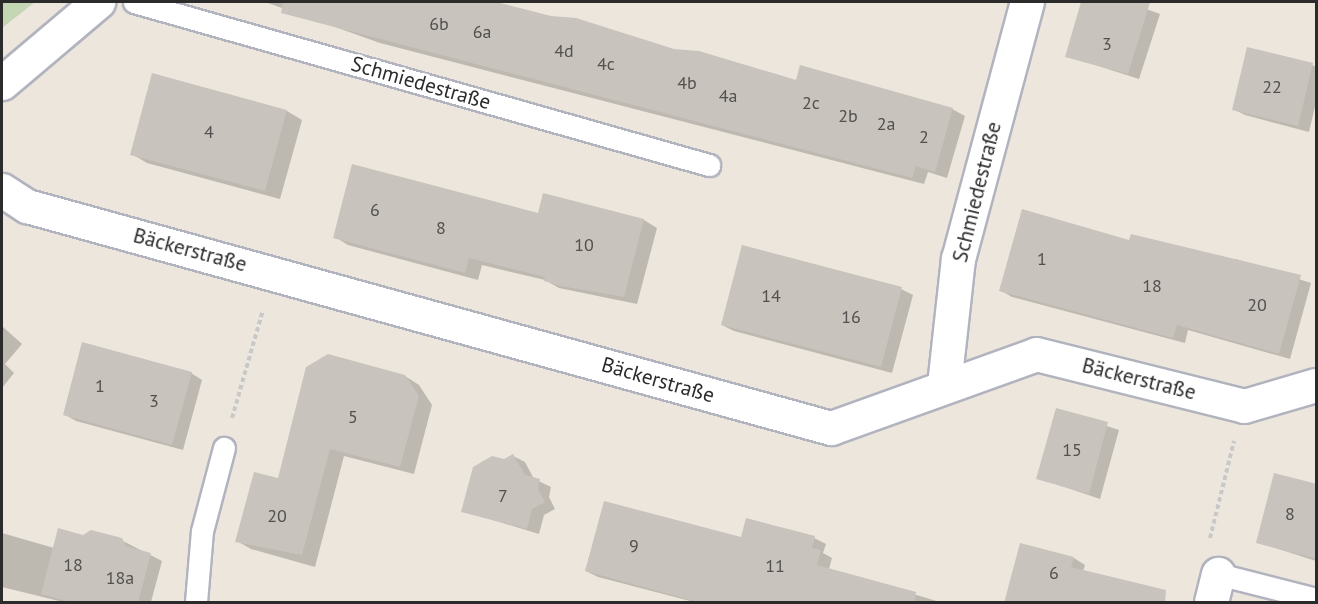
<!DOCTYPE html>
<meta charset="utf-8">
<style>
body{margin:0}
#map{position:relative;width:1318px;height:604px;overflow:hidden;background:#ede6dd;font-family:"PT Sans",sans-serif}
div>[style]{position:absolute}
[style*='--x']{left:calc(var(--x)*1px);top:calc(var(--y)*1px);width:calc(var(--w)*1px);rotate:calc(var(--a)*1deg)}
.cemetery>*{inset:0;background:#c4d6b4}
.shadow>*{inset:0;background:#0003}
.building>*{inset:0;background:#c8c3bc}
.path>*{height:4px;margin-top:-2px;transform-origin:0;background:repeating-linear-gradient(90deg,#c8c8c8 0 4.5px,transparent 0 7.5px)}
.roads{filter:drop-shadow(2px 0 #b1b3be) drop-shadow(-2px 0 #b1b3be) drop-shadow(0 2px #b1b3be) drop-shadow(0 -2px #b1b3be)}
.service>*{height:21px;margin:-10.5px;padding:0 10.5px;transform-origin:10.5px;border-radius:10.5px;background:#fff}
.minor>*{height:33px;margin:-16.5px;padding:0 16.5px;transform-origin:16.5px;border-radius:16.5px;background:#fff}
span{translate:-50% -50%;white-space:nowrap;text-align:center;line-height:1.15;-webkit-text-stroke:5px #fff;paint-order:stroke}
.number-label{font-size:18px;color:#52514f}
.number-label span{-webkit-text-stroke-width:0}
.street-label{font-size:21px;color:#2b2b2b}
.frame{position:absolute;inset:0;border:3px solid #2b2b2b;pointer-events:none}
</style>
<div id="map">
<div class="cemetery">
<i style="clip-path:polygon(2px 2px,35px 2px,2px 28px)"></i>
</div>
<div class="shadow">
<i style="clip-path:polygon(490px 2px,797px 82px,952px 109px,965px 116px,947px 178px,928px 172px,924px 184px,380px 43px,268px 3px)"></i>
<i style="clip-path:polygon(1082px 2px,1127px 2px,1160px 14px,1139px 79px,1067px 56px)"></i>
<i style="clip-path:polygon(1312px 65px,1316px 67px,1316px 102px,1309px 132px,1245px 115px,1233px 109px)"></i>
<i style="clip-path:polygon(153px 75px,287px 111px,302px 120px,280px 199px,147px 163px,132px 154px)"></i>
<i style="clip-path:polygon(644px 220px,657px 228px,637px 304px,559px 288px,545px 280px,482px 265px,478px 280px,348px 245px,335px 237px)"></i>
<i style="clip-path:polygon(1130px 242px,1235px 263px,1236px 259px,1311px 283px,1290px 359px,1188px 330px,1185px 343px,1012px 297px,1000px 290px)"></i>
<i style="clip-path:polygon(901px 289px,913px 295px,892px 373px,734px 331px,722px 325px)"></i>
<i style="clip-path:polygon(2px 326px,22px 344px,5px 364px,14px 373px,2px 388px)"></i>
<i style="clip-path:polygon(191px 373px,202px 380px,183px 450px,76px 421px,64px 414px)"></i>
<i style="clip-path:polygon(405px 376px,419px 385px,432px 405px,414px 474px,344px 456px,315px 567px,251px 549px,237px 541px,279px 480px)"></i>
<i style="clip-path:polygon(1057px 410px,1119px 430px,1100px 499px,1038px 478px)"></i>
<i style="clip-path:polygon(513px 456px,525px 462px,534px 479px,551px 487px,549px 497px,555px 509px,544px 515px,539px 534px,463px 511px,504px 461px)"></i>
<i style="clip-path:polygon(1316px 485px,1316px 561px,1257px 542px)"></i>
<i style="clip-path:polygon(2px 533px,54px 548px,83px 536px,121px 540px,162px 561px,151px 602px,63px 602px,2px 587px)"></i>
<i style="clip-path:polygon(742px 538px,814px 538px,826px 544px,823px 553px,832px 558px,829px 569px,940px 602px,694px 602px,598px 577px,586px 571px)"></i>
<i style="clip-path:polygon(1074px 558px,1085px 565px,1083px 571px,1006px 602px)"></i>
</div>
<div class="building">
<i style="clip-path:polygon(283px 2px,496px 2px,551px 16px,576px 18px,674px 49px,699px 51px,796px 80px,800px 65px,953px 108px,935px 172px,916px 166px,912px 178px,281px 13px)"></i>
<i style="clip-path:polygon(1081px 2px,1150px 2px,1128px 74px,1065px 57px)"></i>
<i style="clip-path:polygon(1247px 47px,1313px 63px,1298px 126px,1232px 110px)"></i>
<i style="clip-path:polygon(152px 73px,287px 110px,265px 191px,130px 155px)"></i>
<i style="clip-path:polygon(352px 164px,538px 213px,543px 193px,644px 219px,624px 297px,561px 286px,544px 281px,545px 277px,469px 258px,465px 273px,333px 238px)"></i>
<i style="clip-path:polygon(1022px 209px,1129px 240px,1131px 234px,1301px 275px,1279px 354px,1177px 325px,1173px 338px,999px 291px)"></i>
<i style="clip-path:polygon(742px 245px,902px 287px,881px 367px,721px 325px)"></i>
<i style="clip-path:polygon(82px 342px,192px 372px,172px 445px,63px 415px)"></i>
<i style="clip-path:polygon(328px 354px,405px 375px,419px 396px,400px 467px,330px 449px,302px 555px,235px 542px,254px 472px,278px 478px,306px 367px)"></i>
<i style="clip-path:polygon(1056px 408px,1108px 422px,1089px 494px,1036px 479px)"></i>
<i style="clip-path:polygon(513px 454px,525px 475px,540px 479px,538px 489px,545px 502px,532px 509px,527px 529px,461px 512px,473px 467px,492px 456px,504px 459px)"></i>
<i style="clip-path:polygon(1274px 473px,1317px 484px,1317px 559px,1256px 543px)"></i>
<i style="clip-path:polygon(604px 501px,741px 537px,746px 518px,815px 536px,812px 548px,821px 550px,817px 565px,916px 592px,915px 603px,701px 603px,585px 571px)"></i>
<i style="clip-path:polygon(58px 528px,83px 535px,91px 530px,122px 538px,126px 546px,151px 553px,138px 603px,73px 603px,41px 594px)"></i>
<i style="clip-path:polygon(1020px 543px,1074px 557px,1071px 567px,1166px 590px,1165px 603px,1004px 603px)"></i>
</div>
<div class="path">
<i style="--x:232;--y:418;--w:112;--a:-74"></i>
<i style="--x:1210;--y:538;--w:100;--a:-76.1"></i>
</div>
<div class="roads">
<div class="service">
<i style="--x:134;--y:2;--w:598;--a:15.83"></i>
<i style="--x:1218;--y:574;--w:101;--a:14.3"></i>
<i style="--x:196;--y:602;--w:71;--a:-85.2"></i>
<i style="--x:202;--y:531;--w:86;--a:-75.2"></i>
</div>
<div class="minor">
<i style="--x:2;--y:83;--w:126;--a:-40.2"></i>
<i style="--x:2;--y:190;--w:30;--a:33"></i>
<i style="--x:27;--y:206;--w:834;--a:15.44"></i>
<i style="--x:831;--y:428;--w:218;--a:-19.8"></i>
<i style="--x:1036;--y:354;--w:214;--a:14"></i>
<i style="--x:1244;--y:406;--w:75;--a:-16.3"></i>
<i style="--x:944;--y:385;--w:127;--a:-83.7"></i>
<i style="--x:958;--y:259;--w:266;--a:-75"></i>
<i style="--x:1211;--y:602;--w:29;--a:-76"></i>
</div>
</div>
<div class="number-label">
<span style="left:439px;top:24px">6b</span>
<span style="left:482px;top:32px">6a</span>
<span style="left:1107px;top:44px">3</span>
<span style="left:564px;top:51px">4d</span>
<span style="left:606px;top:64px">4c</span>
<span style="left:687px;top:83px">4b</span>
<span style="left:1272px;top:87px">22</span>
<span style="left:728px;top:96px">4a</span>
<span style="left:811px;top:103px">2c</span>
<span style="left:848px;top:116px">2b</span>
<span style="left:886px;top:124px">2a</span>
<span style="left:209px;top:132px">4</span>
<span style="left:924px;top:137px">2</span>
<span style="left:375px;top:210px">6</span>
<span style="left:441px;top:228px">8</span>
<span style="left:584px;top:245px">10</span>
<span style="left:1042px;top:259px">1</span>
<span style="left:1152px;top:286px">18</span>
<span style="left:771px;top:296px">14</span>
<span style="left:1257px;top:305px">20</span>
<span style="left:851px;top:317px">16</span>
<span style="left:100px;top:386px">1</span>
<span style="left:154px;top:401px">3</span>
<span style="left:353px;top:417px">5</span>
<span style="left:1072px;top:450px">15</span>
<span style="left:503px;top:496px">7</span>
<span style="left:1290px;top:514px">8</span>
<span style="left:277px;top:516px">20</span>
<span style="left:634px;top:546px">9</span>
<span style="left:73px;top:565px">18</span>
<span style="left:775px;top:566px">11</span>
<span style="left:1054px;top:573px">6</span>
<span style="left:120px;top:578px">18a</span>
</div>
<div class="street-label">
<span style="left:421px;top:83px;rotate:16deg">Schmiedestraße</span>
<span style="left:977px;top:192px;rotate:-76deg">Schmiedestraße</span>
<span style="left:190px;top:250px;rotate:15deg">Bäckerstraße</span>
<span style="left:1139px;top:379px;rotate:14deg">Bäckerstraße</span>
<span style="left:658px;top:380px;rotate:16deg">Bäckerstraße</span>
</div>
<div class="frame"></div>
</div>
